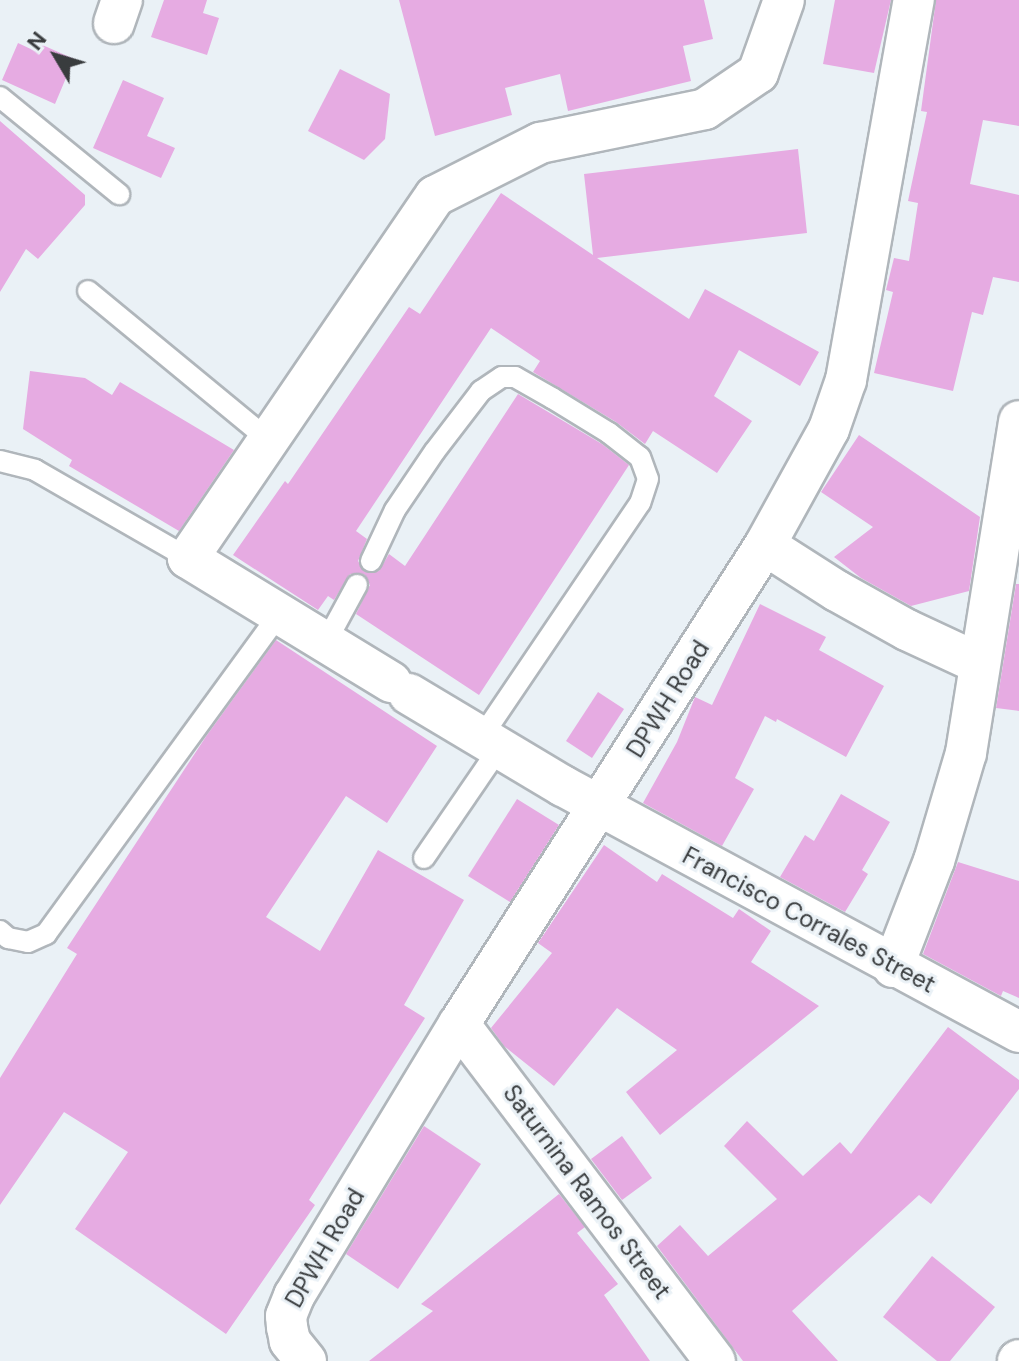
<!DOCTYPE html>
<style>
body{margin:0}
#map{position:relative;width:1019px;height:1361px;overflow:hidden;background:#eaf1f6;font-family:"DM Sans",sans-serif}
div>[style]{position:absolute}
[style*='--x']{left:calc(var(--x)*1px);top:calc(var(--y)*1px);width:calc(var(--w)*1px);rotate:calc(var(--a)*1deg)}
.building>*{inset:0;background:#e6abe2}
.roads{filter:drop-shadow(2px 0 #b0b6bb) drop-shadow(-2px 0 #b0b6bb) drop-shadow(0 2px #b0b6bb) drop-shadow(0 -2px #b0b6bb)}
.service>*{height:20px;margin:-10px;padding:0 10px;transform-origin:10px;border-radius:10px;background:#fff}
.minor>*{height:40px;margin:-20px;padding:0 20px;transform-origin:20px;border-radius:20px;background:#fff}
span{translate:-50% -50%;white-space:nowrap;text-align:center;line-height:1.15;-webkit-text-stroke:6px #eaf1f6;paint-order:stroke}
.street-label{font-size:24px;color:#393c3e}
.north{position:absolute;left:16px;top:16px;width:80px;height:80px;-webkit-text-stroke:6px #eaf1f6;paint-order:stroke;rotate:308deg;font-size:22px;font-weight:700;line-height:32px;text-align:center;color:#393c3e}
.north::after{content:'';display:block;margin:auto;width:28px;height:36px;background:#393c3e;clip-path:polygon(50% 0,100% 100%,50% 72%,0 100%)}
</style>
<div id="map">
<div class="building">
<i style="clip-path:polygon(164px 0,207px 0,203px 13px,219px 18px,207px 55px,151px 37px)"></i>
<i style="clip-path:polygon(399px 0,704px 0,713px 39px,683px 46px,691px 81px,568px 111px,560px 74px,505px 88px,512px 115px,435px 136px)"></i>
<i style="clip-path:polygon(835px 0,891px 0,874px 73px,823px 64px)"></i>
<i style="clip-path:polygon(936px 0,1019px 0,1019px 126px,983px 120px,970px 184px,1019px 195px,1019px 282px,993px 277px,983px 315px,972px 312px,953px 391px,874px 373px,893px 292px,886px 290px,894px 258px,909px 261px,918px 203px,908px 201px,927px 112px,921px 111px)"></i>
<i style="clip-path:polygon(18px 43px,35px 51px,38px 43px,74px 59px,55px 104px,2px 80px)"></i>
<i style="clip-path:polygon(340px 69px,390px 94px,385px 139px,364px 160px,308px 131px)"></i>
<i style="clip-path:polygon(123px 80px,164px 98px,147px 136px,175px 148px,161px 178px,93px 148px)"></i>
<i style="clip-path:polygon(0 121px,85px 195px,85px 205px,38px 259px,26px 249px,0 292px)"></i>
<i style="clip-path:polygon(798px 149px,807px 233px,597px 258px,689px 319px,705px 289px,819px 352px,800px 386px,739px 350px,714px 396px,752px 421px,717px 473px,653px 431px,645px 444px,616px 422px,533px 372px,540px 361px,491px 328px,356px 531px,367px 539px,358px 561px,365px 572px,379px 571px,389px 554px,405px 566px,518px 394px,602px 444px,629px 465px,479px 695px,356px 614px,370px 585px,364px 574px,350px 574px,334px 600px,328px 596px,318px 610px,233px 555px,285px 481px,288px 484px,409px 307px,420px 314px,501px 193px,593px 255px,584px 174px)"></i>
<i style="clip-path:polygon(30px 371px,85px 378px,112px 395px,120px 382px,234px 450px,179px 531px,69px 466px,72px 460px,23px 429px)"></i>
<i style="clip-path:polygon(859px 435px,980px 517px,969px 591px,911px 606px,861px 578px,834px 557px,873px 527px,821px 492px)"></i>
<i style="clip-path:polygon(1016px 584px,1019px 584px,1019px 711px,996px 708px)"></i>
<i style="clip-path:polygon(760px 604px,826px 637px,819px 650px,884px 686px,846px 757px,777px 719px,776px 722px,765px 716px,735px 778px,754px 789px,722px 846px,643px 803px,677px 742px,695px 697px,712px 705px)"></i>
<i style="clip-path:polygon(276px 640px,437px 746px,387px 823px,346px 796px,266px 917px,320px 951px,378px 850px,464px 900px,404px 1005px,425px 1018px,309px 1200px,315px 1205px,226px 1334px,75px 1229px,128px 1152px,64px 1112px,0 1205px,0 1078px,77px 954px,67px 948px,207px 735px)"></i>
<i style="clip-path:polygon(598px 692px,624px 709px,592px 758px,566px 741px)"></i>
<i style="clip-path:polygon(841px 794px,890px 822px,862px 870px,868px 874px,845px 912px,780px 877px,805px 835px,814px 841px)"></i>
<i style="clip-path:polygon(517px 799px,559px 825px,510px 902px,468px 876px)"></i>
<i style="clip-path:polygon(604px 845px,657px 882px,662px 874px,733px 918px,739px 909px,771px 931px,751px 962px,819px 1006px,660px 1135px,626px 1092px,677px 1050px,617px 1008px,554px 1086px,504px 1046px,491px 1028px,552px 953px,538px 943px)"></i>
<i style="clip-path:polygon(958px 862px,1019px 881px,1019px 998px,1003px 991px,1001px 996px,923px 954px)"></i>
<i style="clip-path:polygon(948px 1027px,1019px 1080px,1019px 1089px,931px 1204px,919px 1195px,792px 1311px,838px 1361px,743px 1361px,657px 1246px,680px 1225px,708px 1256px,777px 1199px,724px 1146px,747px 1121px,803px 1176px,840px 1142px,851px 1154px)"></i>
<i style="clip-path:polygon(424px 1126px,481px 1164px,398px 1289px,346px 1254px)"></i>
<i style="clip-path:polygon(622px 1136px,652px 1178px,622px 1200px,591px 1159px)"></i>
<i style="clip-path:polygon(559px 1194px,585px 1227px,577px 1233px,618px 1284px,604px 1295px,650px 1361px,369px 1361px,433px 1311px,421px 1304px)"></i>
<i style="clip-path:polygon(932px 1256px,995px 1307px,950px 1361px,937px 1361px,883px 1317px)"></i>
</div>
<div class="roads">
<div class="service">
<i style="--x:0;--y:97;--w:154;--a:39.2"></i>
<i style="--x:88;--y:291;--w:234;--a:39.5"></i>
<i style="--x:0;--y:461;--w:36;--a:14"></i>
<i style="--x:35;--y:470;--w:177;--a:29.9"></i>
<i style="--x:371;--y:561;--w:56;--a:-64.8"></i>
<i style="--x:395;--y:510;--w:71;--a:-55.9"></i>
<i style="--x:435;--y:451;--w:76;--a:-52.5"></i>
<i style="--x:481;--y:391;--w:25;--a:-34"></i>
<i style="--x:502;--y:377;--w:13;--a:0"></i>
<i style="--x:515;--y:377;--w:43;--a:29.6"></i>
<i style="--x:552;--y:398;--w:67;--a:31.6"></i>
<i style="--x:609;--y:433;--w:39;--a:38"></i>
<i style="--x:640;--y:457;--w:23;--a:70"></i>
<i style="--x:648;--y:479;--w:25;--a:108"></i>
<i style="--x:640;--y:503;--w:285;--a:124.1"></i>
<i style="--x:326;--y:642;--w:65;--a:-61.5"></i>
<i style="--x:424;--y:858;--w:131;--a:-55.6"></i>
<i style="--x:0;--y:931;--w:11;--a:41"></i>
<i style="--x:8;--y:938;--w:20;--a:11"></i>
<i style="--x:28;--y:942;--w:20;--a:-24"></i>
<i style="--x:46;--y:934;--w:396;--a:-53.9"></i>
</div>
<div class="minor">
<i style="--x:114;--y:23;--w:24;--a:-71"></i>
<i style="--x:765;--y:545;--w:85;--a:32.6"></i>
<i style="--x:837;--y:591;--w:80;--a:29.1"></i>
<i style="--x:907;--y:630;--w:78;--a:24.9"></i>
<i style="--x:391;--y:682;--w:238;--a:-148.6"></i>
<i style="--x:188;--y:558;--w:438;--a:-55.7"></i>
<i style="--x:435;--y:196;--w:118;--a:-26.8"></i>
<i style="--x:540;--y:143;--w:168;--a:-11.6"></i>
<i style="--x:705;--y:109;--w:64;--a:-34.2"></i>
<i style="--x:758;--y:73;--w:77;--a:-70.4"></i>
<i style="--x:409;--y:694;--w:179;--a:30.9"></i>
<i style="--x:563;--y:786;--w:518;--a:28.35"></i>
<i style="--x:893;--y:967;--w:114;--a:-68.9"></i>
<i style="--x:934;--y:861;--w:113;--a:-73.5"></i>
<i style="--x:966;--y:753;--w:336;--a:-80.9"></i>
<i style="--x:459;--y:1024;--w:423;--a:52.8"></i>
<i style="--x:306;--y:1361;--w:26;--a:-129"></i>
<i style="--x:290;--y:1341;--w:14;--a:-102"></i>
<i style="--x:287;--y:1327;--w:11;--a:-95"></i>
<i style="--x:286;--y:1316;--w:22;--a:-68"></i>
<i style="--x:294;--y:1296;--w:318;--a:-58.8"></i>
<i style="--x:459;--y:1024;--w:568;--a:-57.43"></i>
<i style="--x:765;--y:545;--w:132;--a:-61.1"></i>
<i style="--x:829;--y:429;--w:52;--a:-70.9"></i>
<i style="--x:846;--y:380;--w:386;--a:-79.9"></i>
<i style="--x:1018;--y:1361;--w:1;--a:-45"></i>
</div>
</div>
<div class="street-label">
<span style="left:668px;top:699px;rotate:-58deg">DPWH Road</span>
<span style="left:809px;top:920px;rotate:28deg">Francisco Corrales Street</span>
<span style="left:587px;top:1192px;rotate:53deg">Saturnina Ramos Street</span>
<span style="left:325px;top:1248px;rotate:-60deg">DPWH Road</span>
</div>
<div class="north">N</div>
</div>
